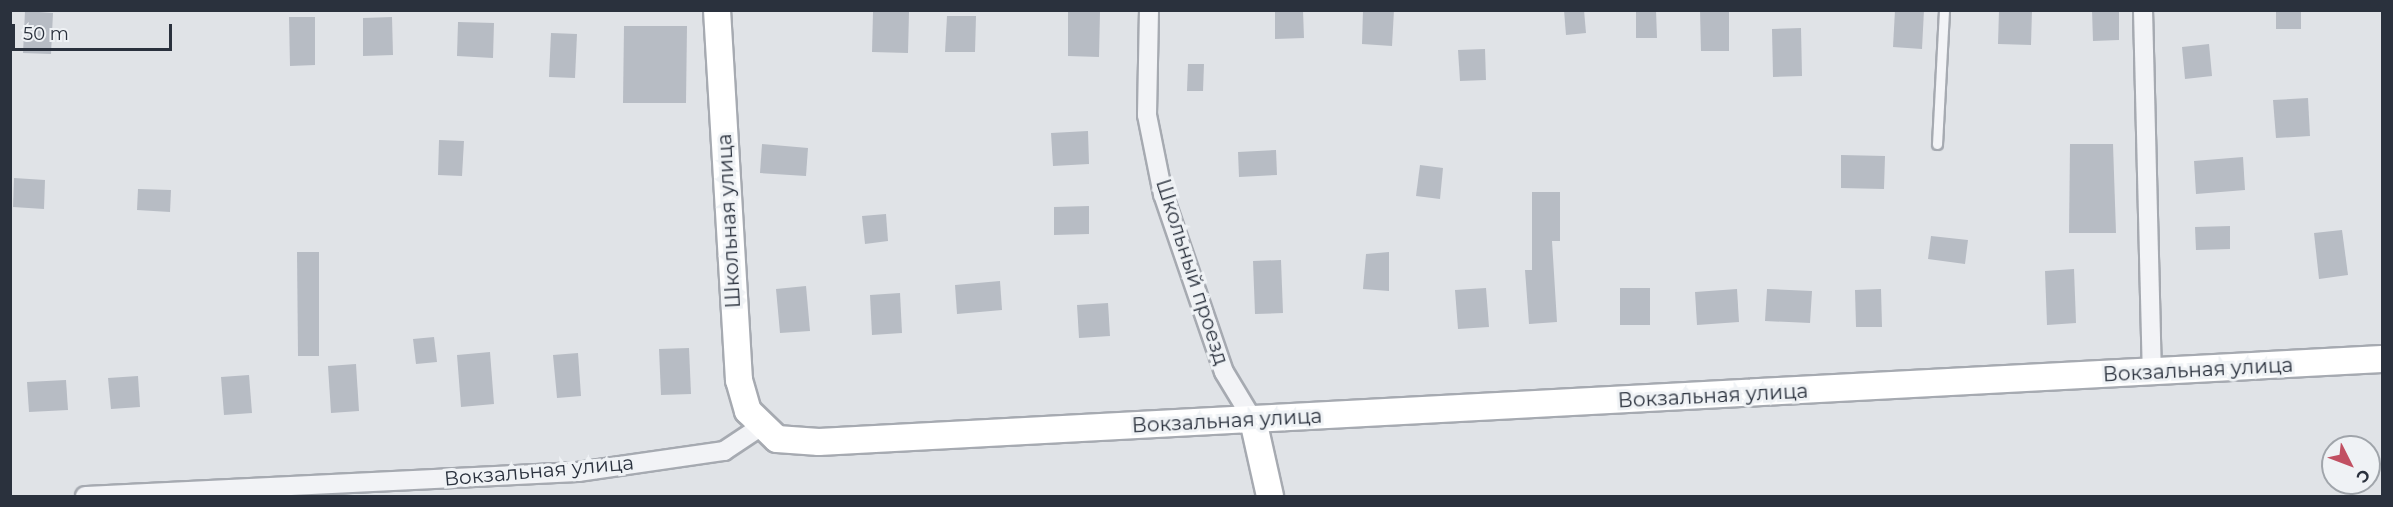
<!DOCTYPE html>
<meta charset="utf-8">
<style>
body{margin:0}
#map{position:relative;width:2393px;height:507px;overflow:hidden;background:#e0e3e7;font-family:Montserrat,sans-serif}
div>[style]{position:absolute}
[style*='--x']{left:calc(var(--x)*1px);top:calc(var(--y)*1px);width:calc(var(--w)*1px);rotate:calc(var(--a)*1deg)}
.building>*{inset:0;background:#b7bcc4}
.roads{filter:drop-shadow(2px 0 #a6aab1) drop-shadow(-2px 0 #a6aab1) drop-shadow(0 2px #a6aab1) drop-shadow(0 -2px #a6aab1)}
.lane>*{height:9px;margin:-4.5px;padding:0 4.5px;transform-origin:4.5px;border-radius:4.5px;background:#f2f3f6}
.street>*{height:18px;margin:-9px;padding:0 9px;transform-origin:9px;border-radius:9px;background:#f2f3f6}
.secondary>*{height:26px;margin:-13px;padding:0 13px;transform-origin:13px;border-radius:13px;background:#fff}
span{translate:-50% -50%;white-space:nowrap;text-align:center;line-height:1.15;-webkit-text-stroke:6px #eff2f5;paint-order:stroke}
.street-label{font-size:20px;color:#2a313d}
.frame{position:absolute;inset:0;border:12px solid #2a313d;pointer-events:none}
.north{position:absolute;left:2321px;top:435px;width:60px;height:60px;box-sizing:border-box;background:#eff2f5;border:2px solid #a0a5ab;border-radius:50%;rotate:132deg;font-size:16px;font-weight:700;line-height:24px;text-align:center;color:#2a313d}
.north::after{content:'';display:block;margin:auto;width:21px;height:27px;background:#c15062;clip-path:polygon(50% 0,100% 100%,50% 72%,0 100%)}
.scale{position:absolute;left:12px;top:24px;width:160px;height:27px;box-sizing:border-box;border:3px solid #2a313d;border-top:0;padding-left:8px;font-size:18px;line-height:21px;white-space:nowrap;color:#2a313d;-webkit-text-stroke:4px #eff2f5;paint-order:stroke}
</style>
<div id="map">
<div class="building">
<i style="clip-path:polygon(1275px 10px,1303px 10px,1304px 38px,1275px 39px)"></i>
<i style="clip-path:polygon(1363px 10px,1394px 10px,1392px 46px,1362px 44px)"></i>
<i style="clip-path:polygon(1564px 10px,1584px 10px,1586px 33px,1566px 35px)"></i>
<i style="clip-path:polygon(1636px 10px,1656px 10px,1657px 38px,1636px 38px)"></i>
<i style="clip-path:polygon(1700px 10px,1729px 10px,1729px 51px,1701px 51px)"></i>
<i style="clip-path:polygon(1895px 10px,1924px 10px,1922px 49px,1893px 47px)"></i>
<i style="clip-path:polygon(1999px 10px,2032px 10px,2031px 45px,1998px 44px)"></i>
<i style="clip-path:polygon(2092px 10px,2119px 10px,2119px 40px,2093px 41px)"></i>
<i style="clip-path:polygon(2276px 10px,2301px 10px,2301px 29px,2276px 29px)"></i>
<i style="clip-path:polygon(25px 11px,53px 13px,51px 54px,23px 53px)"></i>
<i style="clip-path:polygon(873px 12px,909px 12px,908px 53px,872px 52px)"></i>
<i style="clip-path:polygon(1068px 12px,1100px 12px,1099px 57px,1068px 56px)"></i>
<i style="clip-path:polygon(947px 16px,976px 16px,975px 52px,945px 52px)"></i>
<i style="clip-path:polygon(289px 17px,315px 17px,315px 65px,290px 66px)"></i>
<i style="clip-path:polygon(392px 17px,393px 55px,363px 56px,363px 18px)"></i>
<i style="clip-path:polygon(458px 22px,494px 23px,493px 58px,457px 56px)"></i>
<i style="clip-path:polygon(624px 26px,687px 26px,686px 103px,623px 103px)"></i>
<i style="clip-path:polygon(1801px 28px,1802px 76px,1773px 77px,1772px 29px)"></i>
<i style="clip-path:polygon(551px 33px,577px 34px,575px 78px,549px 77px)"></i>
<i style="clip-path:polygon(2209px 44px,2212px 76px,2185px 79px,2182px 47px)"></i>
<i style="clip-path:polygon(1485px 49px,1486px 80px,1460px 81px,1458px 50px)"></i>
<i style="clip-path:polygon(1188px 64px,1204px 64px,1203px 91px,1187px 91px)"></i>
<i style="clip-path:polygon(2308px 98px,2310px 136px,2276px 138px,2273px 100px)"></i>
<i style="clip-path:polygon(1088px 131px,1089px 164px,1053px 166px,1051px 133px)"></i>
<i style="clip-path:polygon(439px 140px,464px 141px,462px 176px,438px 175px)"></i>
<i style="clip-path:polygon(762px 144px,808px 148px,806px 176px,760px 173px)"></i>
<i style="clip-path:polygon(2070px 144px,2113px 144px,2116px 233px,2069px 233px)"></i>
<i style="clip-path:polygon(1276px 150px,1277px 175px,1239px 177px,1238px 152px)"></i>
<i style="clip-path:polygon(1841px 155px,1885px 156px,1884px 189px,1841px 188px)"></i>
<i style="clip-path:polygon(2243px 157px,2245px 190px,2196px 194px,2194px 161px)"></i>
<i style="clip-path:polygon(1420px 165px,1443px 168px,1440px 199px,1416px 196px)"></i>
<i style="clip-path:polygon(14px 178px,45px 180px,44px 209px,13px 207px)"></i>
<i style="clip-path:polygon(138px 189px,171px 190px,170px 212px,137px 210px)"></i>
<i style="clip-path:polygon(1532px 192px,1560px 192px,1560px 241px,1552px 241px,1557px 322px,1529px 324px,1525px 270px,1532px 270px)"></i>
<i style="clip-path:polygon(1089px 206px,1089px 234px,1054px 235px,1054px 207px)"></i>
<i style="clip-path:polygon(886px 214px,888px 241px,865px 244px,862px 216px)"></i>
<i style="clip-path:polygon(2230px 226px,2230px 249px,2196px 250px,2195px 227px)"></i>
<i style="clip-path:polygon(2342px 230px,2348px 275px,2319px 279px,2314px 233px)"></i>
<i style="clip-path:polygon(1931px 236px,1968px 240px,1965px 264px,1928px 259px)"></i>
<i style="clip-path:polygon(297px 252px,319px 252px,319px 356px,298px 356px)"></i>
<i style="clip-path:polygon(1389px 252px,1389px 291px,1363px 289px,1366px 254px)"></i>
<i style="clip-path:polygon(1281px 260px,1283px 313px,1255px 314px,1253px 261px)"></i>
<i style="clip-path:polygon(2074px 269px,2076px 323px,2047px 325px,2045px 271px)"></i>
<i style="clip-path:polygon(1000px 281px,1002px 310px,957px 314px,955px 285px)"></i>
<i style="clip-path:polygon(806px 286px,810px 331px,780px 333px,776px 289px)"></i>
<i style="clip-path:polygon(1486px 288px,1489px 327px,1458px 329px,1455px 290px)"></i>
<i style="clip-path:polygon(1620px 288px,1650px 288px,1650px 325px,1620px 325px)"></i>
<i style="clip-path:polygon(1737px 289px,1739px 322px,1697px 325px,1695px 292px)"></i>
<i style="clip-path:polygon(1767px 289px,1812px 291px,1810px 323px,1765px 321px)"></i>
<i style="clip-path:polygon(1881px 289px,1882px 327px,1856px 327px,1855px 290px)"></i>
<i style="clip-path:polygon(900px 293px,902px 333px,872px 335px,870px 295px)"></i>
<i style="clip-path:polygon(1108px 303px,1110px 336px,1079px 338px,1077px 305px)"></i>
<i style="clip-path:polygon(434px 337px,437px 362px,416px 364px,413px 339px)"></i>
<i style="clip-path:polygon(689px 348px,691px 394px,661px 395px,659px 349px)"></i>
<i style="clip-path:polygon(490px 352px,494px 404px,461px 407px,457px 355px)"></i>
<i style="clip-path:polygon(578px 353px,581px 396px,557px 398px,553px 355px)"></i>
<i style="clip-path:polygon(356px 364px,359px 411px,331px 413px,328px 366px)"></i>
<i style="clip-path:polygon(249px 375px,252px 413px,224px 415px,221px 377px)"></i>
<i style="clip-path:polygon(138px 376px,140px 407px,111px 409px,108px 378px)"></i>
<i style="clip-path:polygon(66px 380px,68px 410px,29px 412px,27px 382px)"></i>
</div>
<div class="roads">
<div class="lane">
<i style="--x:1937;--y:144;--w:134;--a:-87"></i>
</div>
<div class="street">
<i style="--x:1149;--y:10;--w:105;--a:91.1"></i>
<i style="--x:1147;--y:115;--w:81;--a:78.6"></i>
<i style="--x:1163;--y:194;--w:188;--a:71.1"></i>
<i style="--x:1224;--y:372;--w:56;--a:58.9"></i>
<i style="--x:2143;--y:10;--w:363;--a:88.6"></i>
<i style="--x:85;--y:496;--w:494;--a:-2.8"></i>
<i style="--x:578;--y:472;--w:148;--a:-8.2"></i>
<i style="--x:724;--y:451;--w:43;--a:-33.7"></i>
</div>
<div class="secondary">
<i style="--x:717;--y:10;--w:371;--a:86.6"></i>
<i style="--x:739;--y:380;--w:32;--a:74"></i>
<i style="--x:748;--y:411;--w:40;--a:44"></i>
<i style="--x:777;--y:439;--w:42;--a:4.1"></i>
<i style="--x:819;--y:442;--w:1565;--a:-3.04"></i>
<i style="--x:1253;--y:420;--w:78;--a:77.4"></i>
</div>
</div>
<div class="street-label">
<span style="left:729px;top:221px;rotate:-93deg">Школьная улица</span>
<span style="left:1192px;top:272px;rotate:72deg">Школьный проезд</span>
<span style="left:2198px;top:370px;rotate:-3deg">Вокзальная улица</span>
<span style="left:1713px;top:396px;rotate:-3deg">Вокзальная улица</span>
<span style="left:1227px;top:421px;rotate:-3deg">Вокзальная улица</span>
<span style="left:539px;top:471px;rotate:-5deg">Вокзальная улица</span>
</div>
<div class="frame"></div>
<div class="north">С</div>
<div class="scale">50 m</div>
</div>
